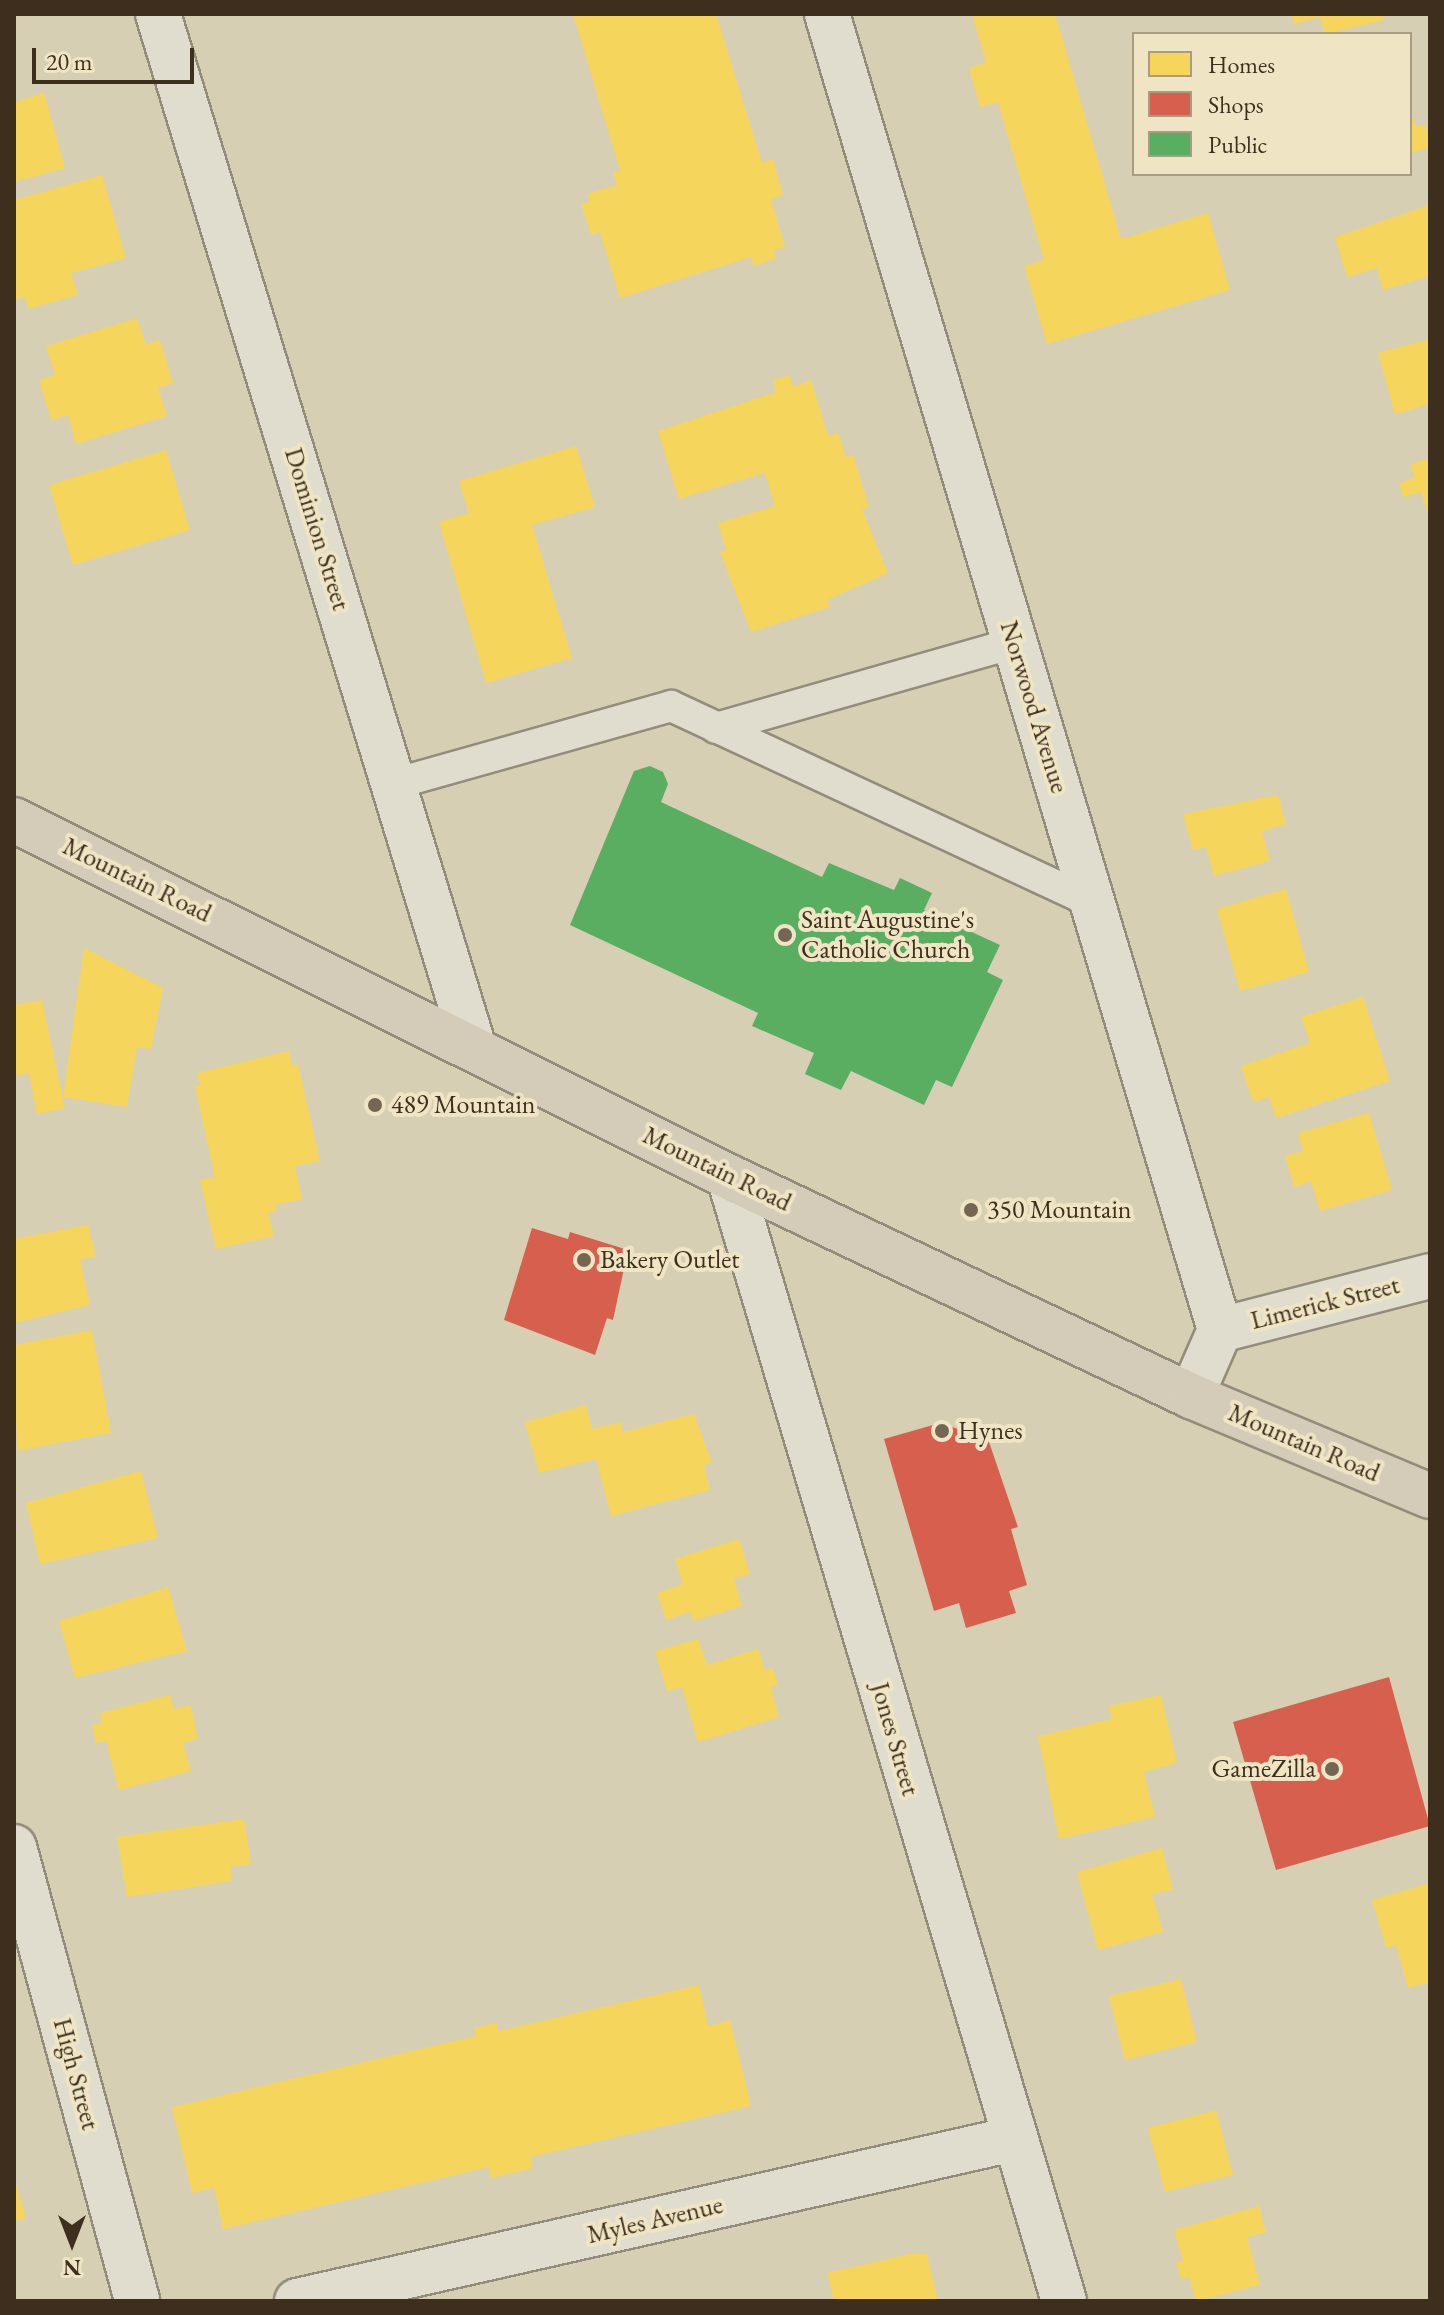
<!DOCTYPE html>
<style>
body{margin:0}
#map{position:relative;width:1444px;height:2315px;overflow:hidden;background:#d7cfb4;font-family:"EB Garamond",serif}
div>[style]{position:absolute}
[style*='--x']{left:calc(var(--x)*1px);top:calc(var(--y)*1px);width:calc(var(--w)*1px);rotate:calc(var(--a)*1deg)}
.homes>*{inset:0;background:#f6d55c}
.shops>*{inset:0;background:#d6604d}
.public>*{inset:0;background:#5aae61}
.roads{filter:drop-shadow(2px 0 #938c7b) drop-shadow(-2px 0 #938c7b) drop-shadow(0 2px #938c7b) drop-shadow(0 -2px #938c7b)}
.lane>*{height:30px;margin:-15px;padding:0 15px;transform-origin:15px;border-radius:15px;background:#e0dcce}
.street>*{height:44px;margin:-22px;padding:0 22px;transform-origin:22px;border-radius:22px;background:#e0dcce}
.primary>*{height:44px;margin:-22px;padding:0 22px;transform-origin:22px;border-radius:22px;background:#d4ccb9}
.dots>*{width:22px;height:22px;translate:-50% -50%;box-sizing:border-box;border:4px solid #efe5c4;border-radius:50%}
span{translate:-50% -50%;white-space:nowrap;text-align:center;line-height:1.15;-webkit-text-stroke:8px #efe5c4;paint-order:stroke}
.street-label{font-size:26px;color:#3e2e1e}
.poi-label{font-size:26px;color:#3e2e1e}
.left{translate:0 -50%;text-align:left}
.right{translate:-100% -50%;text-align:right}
.frame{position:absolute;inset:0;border:16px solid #3e2e1e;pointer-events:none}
.legend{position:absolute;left:1132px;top:32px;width:280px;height:144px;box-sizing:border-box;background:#efe5c4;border:2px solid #a89c82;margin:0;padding:10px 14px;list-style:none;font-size:24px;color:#3e2e1e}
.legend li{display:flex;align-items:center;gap:16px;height:40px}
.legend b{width:40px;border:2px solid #a89c82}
.north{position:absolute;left:32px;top:2203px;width:80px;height:80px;-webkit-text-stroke:6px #efe5c4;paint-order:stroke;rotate:180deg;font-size:22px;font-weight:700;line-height:32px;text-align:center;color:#3e2e1e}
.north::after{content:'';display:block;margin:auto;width:28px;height:36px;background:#3e2e1e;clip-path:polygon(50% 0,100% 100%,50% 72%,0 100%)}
.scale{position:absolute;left:32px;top:48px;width:162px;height:36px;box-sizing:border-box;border:4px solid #3e2e1e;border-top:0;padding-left:10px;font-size:24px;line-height:28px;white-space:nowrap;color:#3e2e1e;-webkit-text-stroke:6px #efe5c4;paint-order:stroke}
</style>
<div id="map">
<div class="homes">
<i style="clip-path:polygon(573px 14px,716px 14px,762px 163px,773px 159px,783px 195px,771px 199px,785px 247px,774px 250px,776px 258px,754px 266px,751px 257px,620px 298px,600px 232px,591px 235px,581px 204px,590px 201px,587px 194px,617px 185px,613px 173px,620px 170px)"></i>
<i style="clip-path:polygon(972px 14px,1055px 14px,1121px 239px,1208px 213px,1230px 290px,1047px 344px,1024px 266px,1044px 260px,998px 102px,980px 107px,969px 68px,986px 62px)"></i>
<i style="clip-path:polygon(1291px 14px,1383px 14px,1384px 20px,1325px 34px,1320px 17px,1294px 24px)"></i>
<i style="clip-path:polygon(44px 93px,65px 168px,14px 182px,14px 102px)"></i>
<i style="clip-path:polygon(1410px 111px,1416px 127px,1425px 125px,1430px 140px,1430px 147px,1410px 153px)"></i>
<i style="clip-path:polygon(102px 175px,126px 258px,71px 273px,78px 295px,28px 309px,25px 297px,14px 300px,14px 200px)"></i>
<i style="clip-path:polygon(1430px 205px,1430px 276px,1383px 290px,1377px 268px,1347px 277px,1335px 237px)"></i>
<i style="clip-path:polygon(137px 318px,146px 344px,160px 340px,173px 383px,158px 388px,167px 416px,76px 444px,68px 415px,51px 420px,39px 380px,55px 375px,46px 346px)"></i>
<i style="clip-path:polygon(1430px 339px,1430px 404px,1395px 414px,1378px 353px)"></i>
<i style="clip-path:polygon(789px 375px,793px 387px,811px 380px,828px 436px,838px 433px,846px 457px,853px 455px,869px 507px,862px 509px,888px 573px,827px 600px,830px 607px,751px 632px,720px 552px,726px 550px,718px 523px,775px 506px,765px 473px,679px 499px,658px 431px,776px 392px,773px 380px)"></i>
<i style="clip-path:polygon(576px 446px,595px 507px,532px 525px,572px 658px,486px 683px,439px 522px,469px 513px,459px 481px)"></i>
<i style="clip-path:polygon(166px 450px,190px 530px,73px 565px,49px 485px)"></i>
<i style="clip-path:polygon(1430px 458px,1430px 518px,1429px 518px,1421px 492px,1403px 497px,1399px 483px,1415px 477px,1410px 465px)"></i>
<i style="clip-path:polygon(1278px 795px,1286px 824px,1262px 831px,1270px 861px,1214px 876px,1206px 847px,1193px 850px,1183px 814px)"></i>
<i style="clip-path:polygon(1286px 889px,1309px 972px,1240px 991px,1217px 909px)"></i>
<i style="clip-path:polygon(84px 948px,163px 988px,151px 1049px,137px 1047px,127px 1107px,63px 1097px)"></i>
<i style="clip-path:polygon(1363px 997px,1390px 1081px,1276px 1118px,1269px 1097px,1253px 1102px,1241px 1066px,1310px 1043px,1301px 1017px)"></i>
<i style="clip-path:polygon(42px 1000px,65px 1108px,37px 1114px,29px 1073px,14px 1076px,14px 1005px)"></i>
<i style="clip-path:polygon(289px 1051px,292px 1066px,298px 1064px,320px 1161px,295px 1166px,302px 1199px,275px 1205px,277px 1211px,268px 1213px,274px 1236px,216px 1249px,200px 1180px,215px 1177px,195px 1087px,200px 1085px,197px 1073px)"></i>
<i style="clip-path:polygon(1369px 1113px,1392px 1190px,1320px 1211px,1311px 1181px,1294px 1187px,1285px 1156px,1303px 1151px,1298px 1133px)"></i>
<i style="clip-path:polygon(88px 1225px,96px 1256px,80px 1260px,90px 1305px,14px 1323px,14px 1239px)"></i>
<i style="clip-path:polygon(92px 1330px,111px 1433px,17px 1451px,14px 1345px)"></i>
<i style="clip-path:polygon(586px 1405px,592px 1429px,620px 1422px,623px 1432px,694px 1414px,712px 1463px,704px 1465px,710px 1490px,611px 1516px,596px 1459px,539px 1473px,525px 1422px)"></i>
<i style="clip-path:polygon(141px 1471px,158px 1538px,40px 1564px,26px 1503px)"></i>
<i style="clip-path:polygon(739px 1539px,750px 1574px,734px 1578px,742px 1606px,693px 1621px,690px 1612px,666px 1620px,657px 1593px,683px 1584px,675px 1559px)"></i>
<i style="clip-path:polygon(168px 1587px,187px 1651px,75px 1678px,59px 1621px)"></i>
<i style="clip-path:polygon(698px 1639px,707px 1665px,758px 1649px,765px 1671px,773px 1668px,778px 1685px,771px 1687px,779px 1717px,698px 1742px,682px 1687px,667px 1691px,655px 1651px)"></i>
<i style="clip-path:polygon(170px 1695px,174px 1709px,190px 1705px,192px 1711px,198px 1739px,183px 1743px,191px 1771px,119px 1790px,106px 1741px,96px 1743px,92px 1725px,102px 1723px,100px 1713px)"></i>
<i style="clip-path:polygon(1161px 1695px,1177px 1763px,1144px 1772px,1155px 1817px,1059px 1839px,1038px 1736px,1112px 1719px,1109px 1706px)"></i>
<i style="clip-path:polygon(244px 1819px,251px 1864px,230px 1867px,232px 1881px,127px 1897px,117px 1837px)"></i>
<i style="clip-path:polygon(1162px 1848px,1173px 1889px,1152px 1894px,1163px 1932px,1098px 1950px,1077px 1872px)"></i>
<i style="clip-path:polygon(1430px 1883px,1430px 1982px,1408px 1988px,1396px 1945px,1386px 1948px,1372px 1900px)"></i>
<i style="clip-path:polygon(1181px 1979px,1197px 2042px,1125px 2060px,1109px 1996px)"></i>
<i style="clip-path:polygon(699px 1985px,708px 2026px,730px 2020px,751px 2106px,530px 2157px,533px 2168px,491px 2178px,489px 2167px,223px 2229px,214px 2188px,192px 2193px,172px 2107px,476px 2036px,474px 2028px,497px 2023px,498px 2031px)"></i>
<i style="clip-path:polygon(1216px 2110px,1233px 2175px,1165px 2192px,1148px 2128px)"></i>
<i style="clip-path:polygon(14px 2178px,26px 2218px,14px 2221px)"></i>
<i style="clip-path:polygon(1259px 2206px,1266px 2232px,1247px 2237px,1260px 2285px,1196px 2301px,1189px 2277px,1181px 2279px,1176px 2262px,1183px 2261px,1174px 2230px)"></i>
<i style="clip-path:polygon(910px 2254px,927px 2254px,938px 2301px,834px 2301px,827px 2273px)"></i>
</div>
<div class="shops">
<i style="clip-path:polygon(532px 1228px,568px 1239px,570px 1232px,628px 1250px,613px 1320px,607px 1318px,595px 1355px,504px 1320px)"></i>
<i style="clip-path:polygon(940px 1423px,988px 1439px,1018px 1527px,1011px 1529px,1027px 1585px,1009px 1591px,1016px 1613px,966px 1628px,959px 1603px,934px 1611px,884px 1439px)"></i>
<i style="clip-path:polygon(1389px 1677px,1430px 1826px,1276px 1870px,1233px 1722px)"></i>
</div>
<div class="public">
<i style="clip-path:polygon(650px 766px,663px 772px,668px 784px,661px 802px,822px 877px,829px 863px,894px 890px,900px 878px,932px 893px,924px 910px,1000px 945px,987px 972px,1003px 980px,952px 1087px,936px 1080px,924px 1105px,851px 1071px,841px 1090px,805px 1074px,814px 1053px,752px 1026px,758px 1013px,570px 925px,634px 771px)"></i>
</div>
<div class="roads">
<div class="lane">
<i style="--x:716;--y:728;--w:311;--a:-15.9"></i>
<i style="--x:394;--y:784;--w:288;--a:-15.7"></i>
<i style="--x:671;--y:706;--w:466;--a:25"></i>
</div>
<div class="street">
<i style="--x:158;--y:14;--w:1078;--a:73.01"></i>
<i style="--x:827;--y:14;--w:1373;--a:73.37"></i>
<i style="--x:1220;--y:1330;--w:72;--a:113.7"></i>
<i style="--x:729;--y:1177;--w:1173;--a:73.4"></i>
<i style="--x:1220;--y:1330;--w:217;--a:-14.4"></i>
<i style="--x:14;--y:1847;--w:470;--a:74.8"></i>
<i style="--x:297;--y:2301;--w:734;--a:-12.75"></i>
</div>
<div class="primary">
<i style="--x:14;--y:820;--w:799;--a:26.53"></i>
<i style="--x:729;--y:1177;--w:511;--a:25.36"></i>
<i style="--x:1191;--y:1396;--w:259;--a:22.7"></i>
</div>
</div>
<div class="dots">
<i style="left:785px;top:935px;background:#746652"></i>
<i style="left:375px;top:1105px;background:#746652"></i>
<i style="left:971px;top:1210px;background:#746652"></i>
<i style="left:584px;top:1260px;background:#746652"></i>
<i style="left:942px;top:1431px;background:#746652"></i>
<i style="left:1332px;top:1769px;background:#746652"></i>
</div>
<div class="street-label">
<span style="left:317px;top:529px;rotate:73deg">Dominion Street</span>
<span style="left:1034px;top:707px;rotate:73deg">Norwood Avenue</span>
<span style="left:137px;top:880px;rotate:26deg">Mountain Road</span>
<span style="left:717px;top:1169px;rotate:26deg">Mountain Road</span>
<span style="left:1325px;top:1303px;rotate:-14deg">Limerick Street</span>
<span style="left:1304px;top:1443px;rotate:23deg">Mountain Road</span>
<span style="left:895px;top:1739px;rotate:74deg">Jones Street</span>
<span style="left:76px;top:2074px;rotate:75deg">High Street</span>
<span style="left:655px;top:2220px;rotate:-13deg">Myles Avenue</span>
</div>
<div class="poi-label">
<span class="left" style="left:801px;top:935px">Saint Augustine's<br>Catholic Church</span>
<span class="left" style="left:391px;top:1105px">489 Mountain</span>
<span class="left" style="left:987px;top:1210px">350 Mountain</span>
<span class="left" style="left:600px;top:1260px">Bakery Outlet</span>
<span class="left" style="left:958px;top:1431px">Hynes</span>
<span class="right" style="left:1316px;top:1769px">GameZilla</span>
</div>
<div class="frame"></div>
<ul class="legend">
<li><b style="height:22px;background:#f6d55c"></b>Homes</li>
<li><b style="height:22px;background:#d6604d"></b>Shops</li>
<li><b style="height:22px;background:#5aae61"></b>Public</li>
</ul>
<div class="north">N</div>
<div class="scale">20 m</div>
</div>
